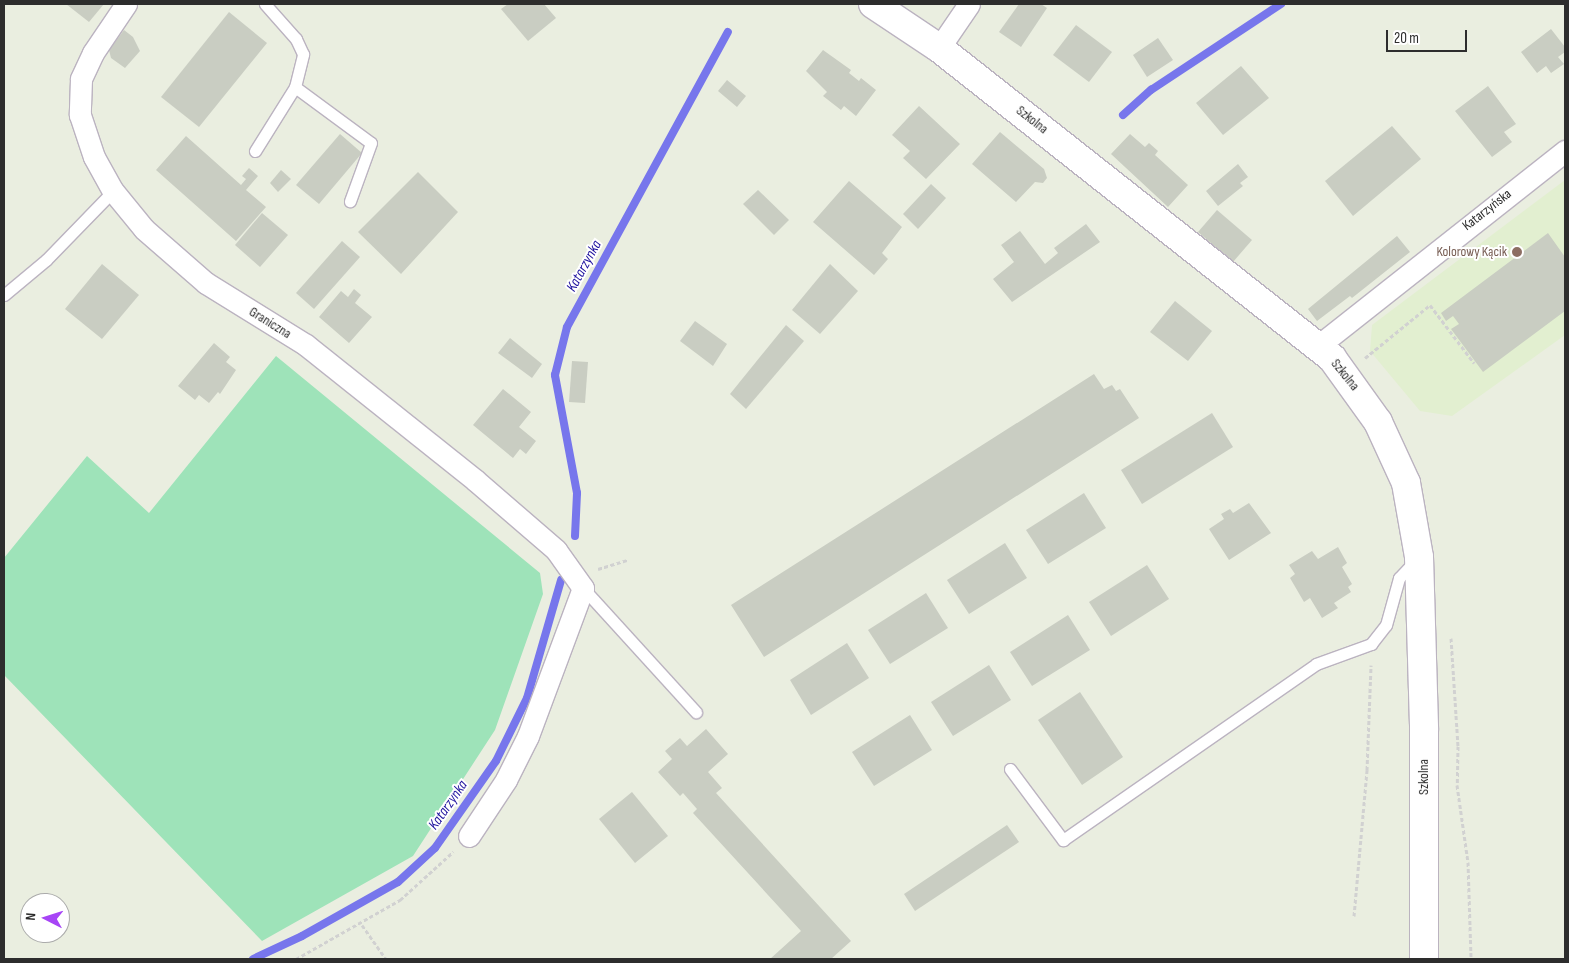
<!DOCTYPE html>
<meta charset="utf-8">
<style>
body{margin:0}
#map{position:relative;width:1569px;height:963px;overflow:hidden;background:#eaeee0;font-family:"Sofia Sans Condensed",sans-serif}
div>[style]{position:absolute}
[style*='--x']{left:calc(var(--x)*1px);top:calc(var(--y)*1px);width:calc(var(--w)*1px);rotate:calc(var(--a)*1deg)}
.education>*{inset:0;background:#e2efd0}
.green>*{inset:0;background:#9ee3b9}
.stream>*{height:8px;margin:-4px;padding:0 4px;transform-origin:4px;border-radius:4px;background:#7776ec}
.building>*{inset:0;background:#c9cdc2}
.path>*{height:3px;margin-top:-1.5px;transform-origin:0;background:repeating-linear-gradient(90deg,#d1d1d1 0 4px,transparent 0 6.5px)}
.roads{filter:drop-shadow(1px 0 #bbb3c0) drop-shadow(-1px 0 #bbb3c0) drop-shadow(0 1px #bbb3c0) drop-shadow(0 -1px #bbb3c0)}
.lane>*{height:11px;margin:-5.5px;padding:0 5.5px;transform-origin:5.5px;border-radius:5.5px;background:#fff}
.street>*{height:21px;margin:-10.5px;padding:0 10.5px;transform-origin:10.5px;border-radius:10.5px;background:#fff}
.secondary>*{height:28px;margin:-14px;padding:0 14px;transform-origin:14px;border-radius:14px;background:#fff}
.dots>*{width:14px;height:14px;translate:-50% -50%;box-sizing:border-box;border:2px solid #fff;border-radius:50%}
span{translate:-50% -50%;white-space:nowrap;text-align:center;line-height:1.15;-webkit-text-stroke:4px #fff;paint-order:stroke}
.street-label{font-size:14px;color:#2d2d2d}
.education-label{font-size:14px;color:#785e54}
.right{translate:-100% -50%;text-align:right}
.water-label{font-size:15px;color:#1d119d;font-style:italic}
.frame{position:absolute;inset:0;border:5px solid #2d2d2d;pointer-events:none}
.north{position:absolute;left:20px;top:893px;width:50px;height:50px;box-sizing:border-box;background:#fff;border:1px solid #ababab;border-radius:50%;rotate:275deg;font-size:14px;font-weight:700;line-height:20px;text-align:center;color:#2d2d2d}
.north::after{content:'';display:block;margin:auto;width:18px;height:22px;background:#a745f6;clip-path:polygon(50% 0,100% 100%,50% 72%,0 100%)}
.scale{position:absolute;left:1386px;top:30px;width:81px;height:22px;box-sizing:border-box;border:2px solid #2d2d2d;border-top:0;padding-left:6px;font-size:15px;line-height:18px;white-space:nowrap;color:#2d2d2d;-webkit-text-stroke:4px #fff;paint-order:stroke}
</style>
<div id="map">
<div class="education">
<i style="clip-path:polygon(1565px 180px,1565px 335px,1452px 416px,1420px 411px,1370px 351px,1372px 325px)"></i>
</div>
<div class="green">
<i style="clip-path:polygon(276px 356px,540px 573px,543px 594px,495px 730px,413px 856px,262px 941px,4px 675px,4px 558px,87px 456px,149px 513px)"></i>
</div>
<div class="stream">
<i style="--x:1123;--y:115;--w:38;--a:-42"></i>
<i style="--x:1151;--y:90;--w:156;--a:-33.5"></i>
<i style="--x:575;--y:536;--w:43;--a:-87.3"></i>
<i style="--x:577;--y:493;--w:120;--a:-100.6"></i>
<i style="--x:555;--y:375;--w:49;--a:-76"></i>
<i style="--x:567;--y:327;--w:336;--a:-61.4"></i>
<i style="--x:253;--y:959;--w:54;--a:-25.1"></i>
<i style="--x:302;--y:936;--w:110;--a:-29.4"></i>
<i style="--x:398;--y:882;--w:50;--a:-42.6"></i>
<i style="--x:435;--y:848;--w:106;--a:-55"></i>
<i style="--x:496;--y:761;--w:70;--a:-63.8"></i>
<i style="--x:527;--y:698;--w:123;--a:-73.9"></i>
</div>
<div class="building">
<i style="clip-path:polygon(66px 4px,104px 4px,89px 22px)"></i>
<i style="clip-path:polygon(508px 4px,544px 4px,556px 18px,528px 41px,501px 9px)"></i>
<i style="clip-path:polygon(1019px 4px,1041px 4px,1047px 8px,1021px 47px,999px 32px)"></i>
<i style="clip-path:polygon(229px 12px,267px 43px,199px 127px,161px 97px)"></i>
<i style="clip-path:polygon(1076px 25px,1112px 52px,1089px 82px,1053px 55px)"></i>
<i style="clip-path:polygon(1551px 29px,1565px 47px,1565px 52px,1558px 57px,1564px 64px,1551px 73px,1546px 66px,1537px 73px,1521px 52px)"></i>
<i style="clip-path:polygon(124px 30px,133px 37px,140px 51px,125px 68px,111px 58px,109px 50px)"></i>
<i style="clip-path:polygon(1158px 38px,1173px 60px,1147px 77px,1133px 55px)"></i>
<i style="clip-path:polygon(823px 50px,851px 70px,849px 73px,859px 81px,861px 78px,876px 90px,856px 116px,844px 106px,841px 110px,823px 96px,827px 92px,806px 71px)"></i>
<i style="clip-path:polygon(1241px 66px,1269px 98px,1223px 135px,1196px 103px)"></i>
<i style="clip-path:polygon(727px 80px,746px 96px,737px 107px,718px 91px)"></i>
<i style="clip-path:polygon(1488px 86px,1516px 124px,1504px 132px,1512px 142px,1492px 157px,1455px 111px)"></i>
<i style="clip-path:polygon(919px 106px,960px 144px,926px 179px,903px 158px,910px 151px,892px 135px)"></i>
<i style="clip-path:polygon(1392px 126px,1421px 159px,1353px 216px,1325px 181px)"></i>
<i style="clip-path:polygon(1000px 132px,1044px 169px,1047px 178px,1043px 183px,1035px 182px,1016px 202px,972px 164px)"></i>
<i style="clip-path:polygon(340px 134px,362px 153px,319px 204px,296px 185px)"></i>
<i style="clip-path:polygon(1130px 134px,1145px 147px,1149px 143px,1158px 151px,1155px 155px,1188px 185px,1168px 207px,1111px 154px)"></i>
<i style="clip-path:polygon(186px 136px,241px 185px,246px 179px,242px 176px,249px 168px,258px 176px,246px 190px,266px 207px,236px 241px,156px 170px)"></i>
<i style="clip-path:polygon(1238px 164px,1248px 177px,1240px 183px,1243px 186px,1218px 206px,1206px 191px)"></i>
<i style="clip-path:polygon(281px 170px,291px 179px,278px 192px,270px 183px)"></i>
<i style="clip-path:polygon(418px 172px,458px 212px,401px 274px,358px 232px)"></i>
<i style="clip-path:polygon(849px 181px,902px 227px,882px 253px,888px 259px,874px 275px,813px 222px)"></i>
<i style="clip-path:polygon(931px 184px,946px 198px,918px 229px,903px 214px)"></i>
<i style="clip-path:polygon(758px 190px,789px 220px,774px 235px,743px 204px)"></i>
<i style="clip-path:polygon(1217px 210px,1252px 240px,1233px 262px,1198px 232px)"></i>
<i style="clip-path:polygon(262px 213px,288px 235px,260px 267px,235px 245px)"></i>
<i style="clip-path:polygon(1086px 224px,1100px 242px,1012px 302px,993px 279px,1014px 262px,1001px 245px,1020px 231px,1045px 264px,1058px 253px,1054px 248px)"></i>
<i style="clip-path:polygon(1548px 233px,1565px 257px,1565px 311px,1483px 372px,1451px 329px,1459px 324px,1453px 316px,1446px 321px,1441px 313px)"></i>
<i style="clip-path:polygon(1397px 236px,1410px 252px,1352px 298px,1350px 296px,1317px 321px,1308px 309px)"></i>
<i style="clip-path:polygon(342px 241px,360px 257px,314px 309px,296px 293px)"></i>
<i style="clip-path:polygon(102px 264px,139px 295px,102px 339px,65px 309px)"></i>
<i style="clip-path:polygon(830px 264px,858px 291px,820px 334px,792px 310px)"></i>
<i style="clip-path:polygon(354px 289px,361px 295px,355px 303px,372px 317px,349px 343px,319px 317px,341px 291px,348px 297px)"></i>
<i style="clip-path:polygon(1175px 301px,1212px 331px,1188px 361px,1150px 332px)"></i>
<i style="clip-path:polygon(695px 321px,727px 344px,713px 366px,680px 341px)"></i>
<i style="clip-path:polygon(786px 325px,804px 341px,746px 409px,730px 394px)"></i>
<i style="clip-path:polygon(510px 338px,542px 364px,532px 378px,498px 353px)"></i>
<i style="clip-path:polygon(214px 343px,230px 357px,226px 362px,236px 370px,220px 394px,218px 392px,209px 403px,199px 395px,195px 400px,178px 386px)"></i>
<i style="clip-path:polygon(572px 361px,588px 362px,585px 403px,569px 402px)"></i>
<i style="clip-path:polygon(1094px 374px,1104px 389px,1112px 385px,1116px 391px,1120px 389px,1139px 418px,764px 657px,731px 605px)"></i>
<i style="clip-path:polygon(503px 389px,531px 412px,519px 427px,536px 441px,526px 454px,520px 449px,513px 458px,473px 425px)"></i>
<i style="clip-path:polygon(1212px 413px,1233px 447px,1142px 504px,1121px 470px)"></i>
<i style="clip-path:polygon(1084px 493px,1106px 528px,1048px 564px,1026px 530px)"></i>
<i style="clip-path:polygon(1249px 503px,1271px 533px,1229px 560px,1209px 529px,1224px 519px,1221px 514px,1230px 509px,1233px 513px)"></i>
<i style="clip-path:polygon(1005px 543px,1027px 578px,969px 614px,947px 580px)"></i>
<i style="clip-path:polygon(1338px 547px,1347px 563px,1342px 567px,1352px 584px,1348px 587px,1351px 592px,1334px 603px,1338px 608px,1322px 618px,1310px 598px,1304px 602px,1290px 578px,1295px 574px,1289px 565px,1312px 551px,1318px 559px)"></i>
<i style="clip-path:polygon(1147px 565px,1169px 599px,1111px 636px,1089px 602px)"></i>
<i style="clip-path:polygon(926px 593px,948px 628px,890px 664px,868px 630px)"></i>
<i style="clip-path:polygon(1068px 615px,1090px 650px,1032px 686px,1010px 652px)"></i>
<i style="clip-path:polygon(847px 643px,869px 678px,811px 715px,790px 680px)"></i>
<i style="clip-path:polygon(989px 665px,1011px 700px,953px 736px,931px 702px)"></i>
<i style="clip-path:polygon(1080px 692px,1123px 757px,1082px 785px,1038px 720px)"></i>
<i style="clip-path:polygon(910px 715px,932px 750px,874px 786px,852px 752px)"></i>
<i style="clip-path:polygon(706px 729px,728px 754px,708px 772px,722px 788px,716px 793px,851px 941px,831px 959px,770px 959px,801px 931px,693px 813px,697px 809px,683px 793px,680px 796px,658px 772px,672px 759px,665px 751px,680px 738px,687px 746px)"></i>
<i style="clip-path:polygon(632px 792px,668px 836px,635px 863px,599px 819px)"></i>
<i style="clip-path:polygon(1007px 825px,1019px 842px,915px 911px,904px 894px)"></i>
</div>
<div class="path">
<i style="--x:1365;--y:358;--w:84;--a:-39.2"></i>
<i style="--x:1430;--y:305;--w:73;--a:52.8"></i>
<i style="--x:598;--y:569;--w:31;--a:-17"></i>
<i style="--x:1451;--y:638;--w:108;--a:86.3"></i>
<i style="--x:1458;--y:746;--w:39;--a:91"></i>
<i style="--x:1457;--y:785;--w:78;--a:81.9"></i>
<i style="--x:1468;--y:862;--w:97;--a:88.2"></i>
<i style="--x:1354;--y:916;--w:147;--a:-84.9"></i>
<i style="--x:1367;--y:770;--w:105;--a:-87.8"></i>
<i style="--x:362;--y:925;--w:42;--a:54.8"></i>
<i style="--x:296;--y:959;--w:120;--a:-29.6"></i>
<i style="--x:400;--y:900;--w:72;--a:-42.2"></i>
</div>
<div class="roads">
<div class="lane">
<i style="--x:295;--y:87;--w:94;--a:36.4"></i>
<i style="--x:371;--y:143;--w:62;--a:109.9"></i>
<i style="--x:255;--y:151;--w:75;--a:-58"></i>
<i style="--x:295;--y:87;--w:34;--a:-76"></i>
<i style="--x:303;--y:54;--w:17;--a:-115"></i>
<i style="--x:296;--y:39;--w:47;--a:-131.5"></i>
<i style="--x:4;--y:295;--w:55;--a:-39.8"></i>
<i style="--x:46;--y:260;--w:96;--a:-45.8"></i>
<i style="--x:583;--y:588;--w:168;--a:47.7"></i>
<i style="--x:1010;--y:769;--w:89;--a:53.3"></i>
<i style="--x:1063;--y:840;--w:308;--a:-34.8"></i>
<i style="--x:1316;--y:664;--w:59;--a:-20"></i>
<i style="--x:1371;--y:644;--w:24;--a:-52"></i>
<i style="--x:1386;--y:625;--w:49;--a:-74.5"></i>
<i style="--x:1399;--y:578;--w:23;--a:-47"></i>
</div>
<div class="street">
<i style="--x:126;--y:4;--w:59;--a:124"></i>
<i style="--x:93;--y:53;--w:29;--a:115"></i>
<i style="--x:81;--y:79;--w:36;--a:92"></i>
<i style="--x:80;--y:115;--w:44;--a:71.6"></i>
<i style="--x:94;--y:157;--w:39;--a:61"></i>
<i style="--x:113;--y:191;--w:49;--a:50.8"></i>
<i style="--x:144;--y:229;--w:82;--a:41.1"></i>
<i style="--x:206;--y:283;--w:118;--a:31.8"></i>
<i style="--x:306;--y:345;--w:216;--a:38.6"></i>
<i style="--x:475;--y:480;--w:107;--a:40.8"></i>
<i style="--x:556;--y:550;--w:47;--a:54.6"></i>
<i style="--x:583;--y:588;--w:158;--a:110.4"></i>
<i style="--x:528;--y:736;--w:49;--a:116.6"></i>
<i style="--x:506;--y:780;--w:67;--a:123.5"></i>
<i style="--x:939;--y:48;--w:53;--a:-55.7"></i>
<i style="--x:1318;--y:346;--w:315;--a:-38.3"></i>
</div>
<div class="secondary">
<i style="--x:873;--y:4;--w:79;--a:33.7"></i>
<i style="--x:939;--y:48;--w:501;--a:38.27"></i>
<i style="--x:1332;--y:358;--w:79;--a:54.3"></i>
<i style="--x:1378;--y:422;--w:67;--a:65.3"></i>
<i style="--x:1406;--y:483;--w:75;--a:80"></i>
<i style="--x:1419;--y:557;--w:173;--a:88.3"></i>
<i style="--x:1424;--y:730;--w:229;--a:90"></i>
</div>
</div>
<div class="dots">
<i style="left:1517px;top:252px;background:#8d6e63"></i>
</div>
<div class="street-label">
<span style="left:1032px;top:120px;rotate:38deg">Szkolna</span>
<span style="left:1487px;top:210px;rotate:-38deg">Katarzyńska</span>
<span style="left:270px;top:323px;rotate:32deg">Graniczna</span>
<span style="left:1345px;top:375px;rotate:51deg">Szkolna</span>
<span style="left:1424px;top:777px;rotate:-90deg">Szkolna</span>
</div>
<div class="education-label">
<span class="right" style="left:1507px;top:252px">Kolorowy Kącik</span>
</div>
<div class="water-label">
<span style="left:584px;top:266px;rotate:-61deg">Katarzynka</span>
<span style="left:448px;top:805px;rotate:-55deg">Katarzynka</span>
</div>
<div class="frame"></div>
<div class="north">N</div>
<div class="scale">20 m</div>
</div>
